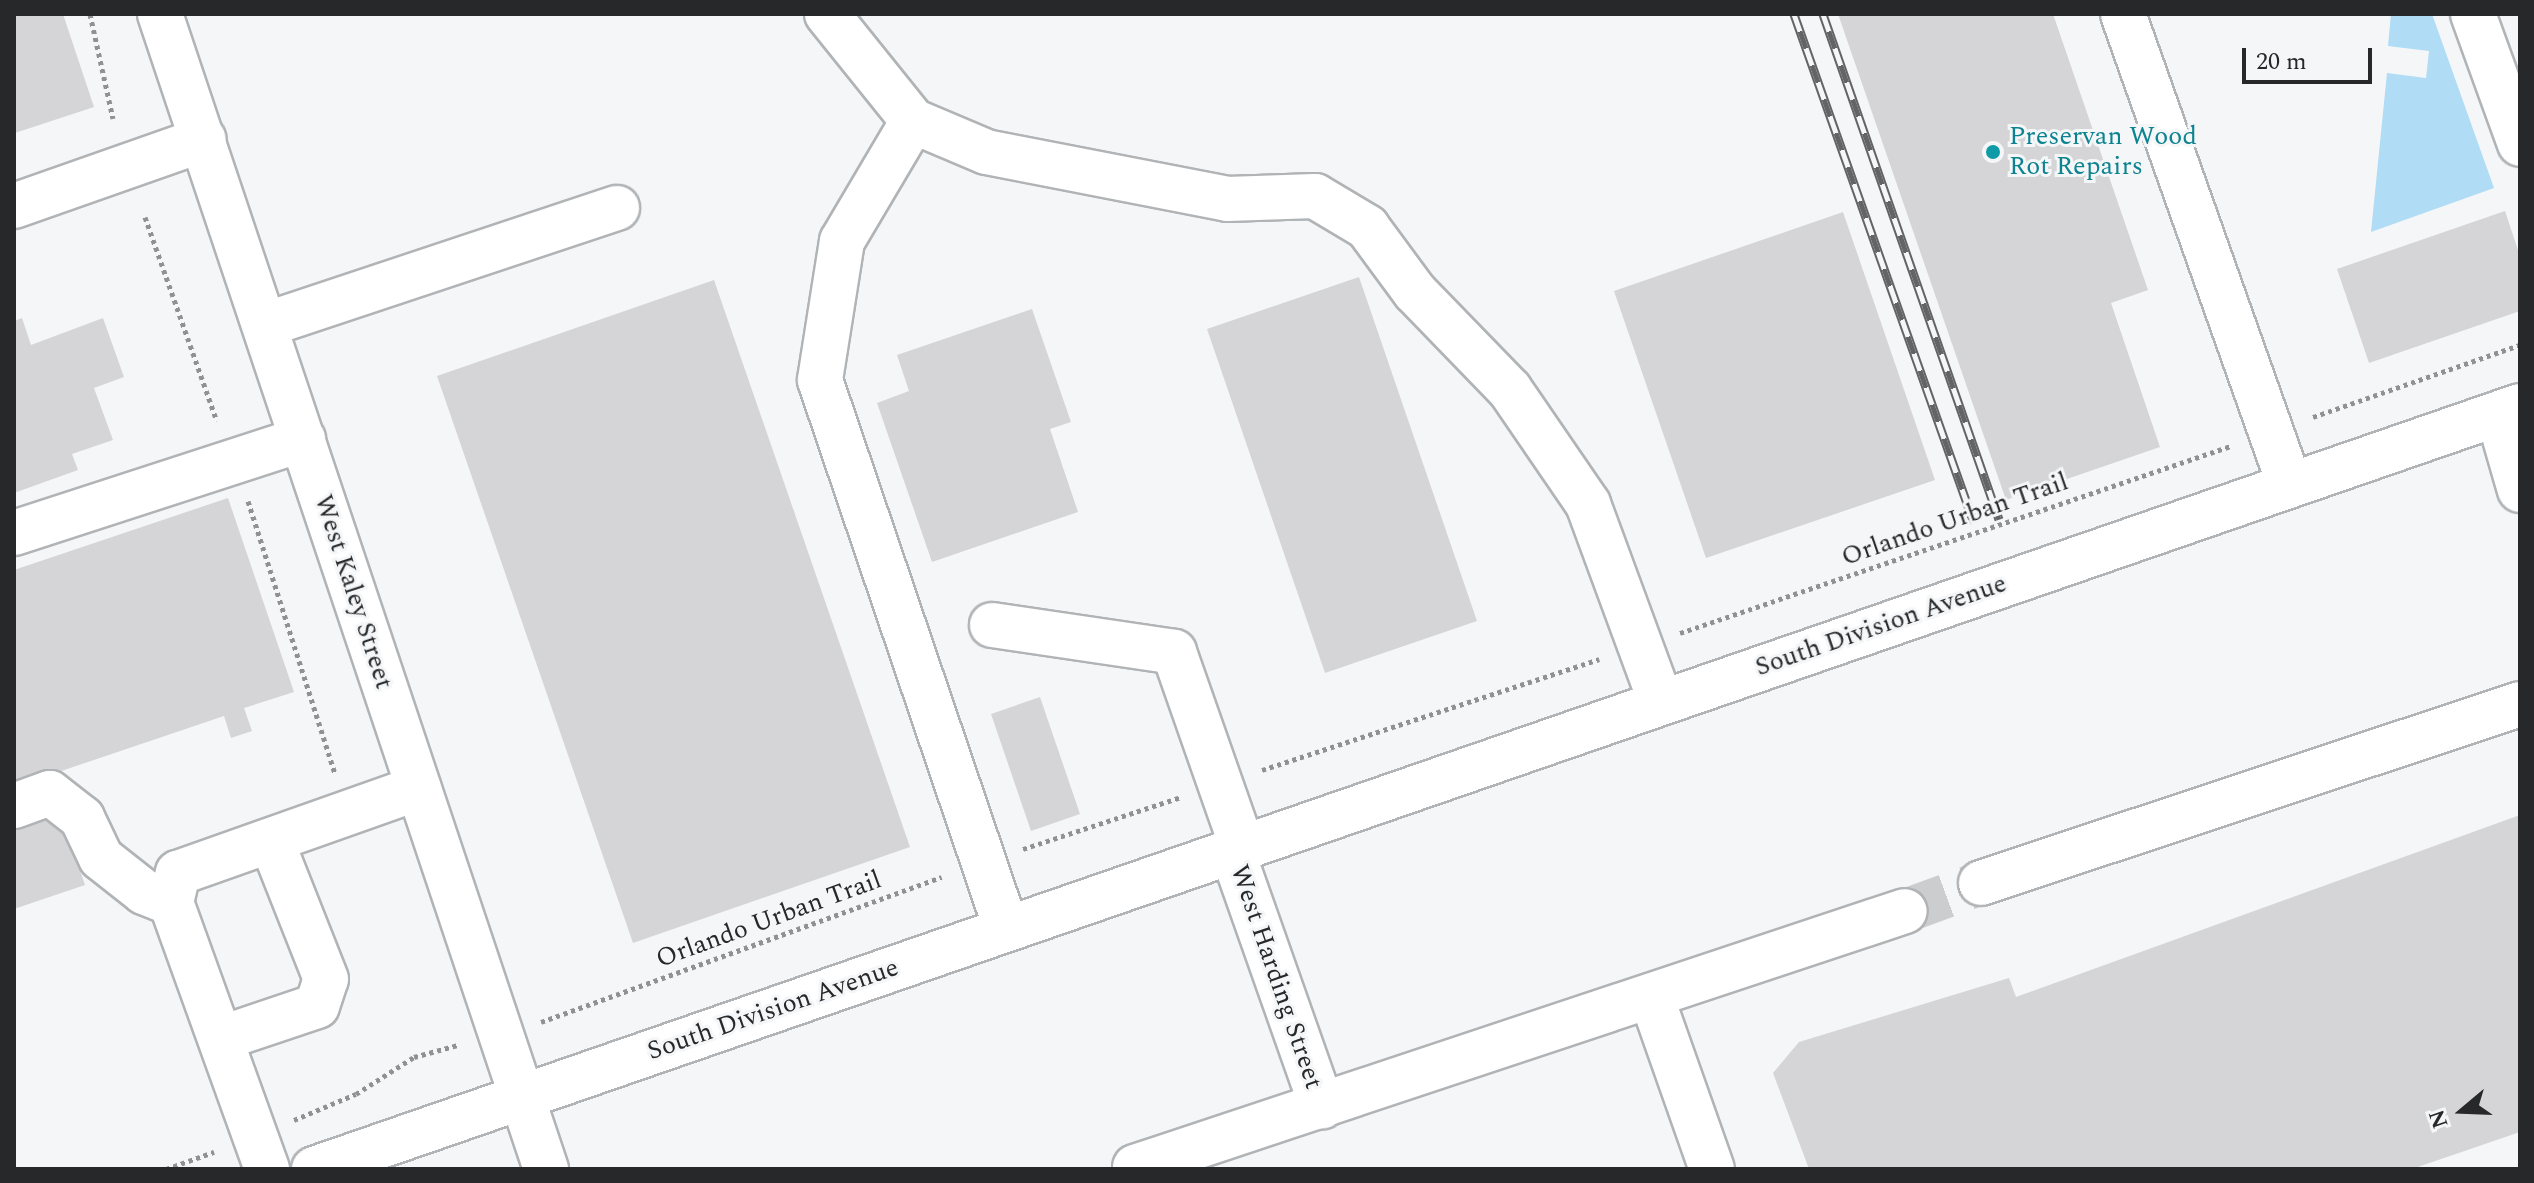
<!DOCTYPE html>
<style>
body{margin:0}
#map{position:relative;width:2534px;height:1183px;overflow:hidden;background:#f4f6f8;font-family:Spectral,serif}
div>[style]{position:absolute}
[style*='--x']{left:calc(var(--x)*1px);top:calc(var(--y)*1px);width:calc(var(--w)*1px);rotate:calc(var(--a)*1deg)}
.water>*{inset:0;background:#b0dcf5}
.building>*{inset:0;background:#d5d5d8}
.minor-tunnel>*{height:44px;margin-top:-22px;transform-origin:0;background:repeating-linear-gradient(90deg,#cbcdcf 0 44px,transparent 0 66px)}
.path>*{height:5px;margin-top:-2.5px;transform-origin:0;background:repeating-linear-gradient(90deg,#8f9192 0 4px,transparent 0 8px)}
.roads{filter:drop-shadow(2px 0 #b1b4b6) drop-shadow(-2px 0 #b1b4b6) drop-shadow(0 2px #b1b4b6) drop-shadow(0 -2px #b1b4b6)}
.minor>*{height:44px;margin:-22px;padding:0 22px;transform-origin:22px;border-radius:22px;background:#fff}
.rail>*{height:9px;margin-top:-4.5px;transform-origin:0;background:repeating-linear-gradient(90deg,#f4f6f8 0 18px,#636466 0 36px);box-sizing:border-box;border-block:2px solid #636466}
.dots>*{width:22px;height:22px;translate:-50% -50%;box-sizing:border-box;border:4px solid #f4f6f8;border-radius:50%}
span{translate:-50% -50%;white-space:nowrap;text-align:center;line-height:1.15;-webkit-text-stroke:6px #f4f6f8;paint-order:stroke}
.culture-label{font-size:26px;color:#0d838f}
.left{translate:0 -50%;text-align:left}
.street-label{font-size:26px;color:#272829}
.frame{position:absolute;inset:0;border:16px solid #272829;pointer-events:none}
.north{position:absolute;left:2422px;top:1071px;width:80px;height:80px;-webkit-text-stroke:6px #f4f6f8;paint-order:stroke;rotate:251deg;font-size:22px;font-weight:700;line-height:32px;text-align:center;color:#272829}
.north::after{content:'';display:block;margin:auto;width:28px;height:36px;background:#272829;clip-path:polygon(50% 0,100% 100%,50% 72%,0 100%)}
.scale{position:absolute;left:2242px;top:48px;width:130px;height:36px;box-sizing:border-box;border:4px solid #272829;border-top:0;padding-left:10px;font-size:24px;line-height:28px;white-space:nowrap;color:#272829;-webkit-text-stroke:6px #f4f6f8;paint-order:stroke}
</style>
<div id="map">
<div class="water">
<i style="clip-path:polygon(2391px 14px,2432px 14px,2494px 188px,2371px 232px,2387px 73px,2426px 78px,2429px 51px,2388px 46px)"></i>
</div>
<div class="building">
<i style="clip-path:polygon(14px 14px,63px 14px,94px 107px,15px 133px)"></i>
<i style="clip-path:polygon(1838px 14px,2053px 14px,2148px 290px,2111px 303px,2160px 447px,2006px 500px)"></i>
<i style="clip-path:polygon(2505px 211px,2520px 256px,2520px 311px,2369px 363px,2337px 269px)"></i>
<i style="clip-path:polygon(1843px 212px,1935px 480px,1706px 558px,1614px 291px)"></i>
<i style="clip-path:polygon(1359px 277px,1477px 621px,1325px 673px,1207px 329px)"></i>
<i style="clip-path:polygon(714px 280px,910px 847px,633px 943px,437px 376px)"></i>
<i style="clip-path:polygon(1032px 309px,1071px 422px,1050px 429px,1078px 512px,932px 562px,877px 403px,909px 391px,897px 355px)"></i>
<i style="clip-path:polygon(22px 318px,31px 345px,103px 318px,124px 377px,94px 388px,113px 440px,72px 454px,78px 470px,14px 493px,14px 321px)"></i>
<i style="clip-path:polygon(228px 498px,294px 692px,244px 708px,252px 731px,231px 738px,224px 716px,14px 787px,14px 570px)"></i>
<i style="clip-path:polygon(1040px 697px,1080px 814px,1031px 831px,991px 714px)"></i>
<i style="clip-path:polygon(58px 805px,85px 885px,14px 909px,14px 820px)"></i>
<i style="clip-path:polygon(2520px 815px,2520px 1132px,2412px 1169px,1809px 1169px,1773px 1073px,1799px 1042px,2009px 978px,2016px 997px)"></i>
</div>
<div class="minor-tunnel">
<i style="--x:1905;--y:911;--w:81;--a:-20.2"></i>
</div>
<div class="path">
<i style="--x:90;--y:14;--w:107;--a:77.6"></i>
<i style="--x:145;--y:217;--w:216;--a:70.6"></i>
<i style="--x:2313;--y:417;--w:219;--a:-19.2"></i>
<i style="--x:248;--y:501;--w:286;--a:72.3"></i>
<i style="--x:1680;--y:633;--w:582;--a:-18.75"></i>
<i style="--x:1262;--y:770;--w:355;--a:-18.2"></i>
<i style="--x:1023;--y:849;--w:166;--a:-18.2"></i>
<i style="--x:541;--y:1022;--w:426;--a:-19.9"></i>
<i style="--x:294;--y:1120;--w:67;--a:-22.8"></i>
<i style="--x:356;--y:1094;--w:69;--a:-32.5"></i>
<i style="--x:414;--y:1057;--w:46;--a:-15.3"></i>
<i style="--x:166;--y:1169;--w:51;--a:-19.5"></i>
</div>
<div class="roads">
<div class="minor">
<i style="--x:160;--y:14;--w:1218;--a:71.52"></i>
<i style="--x:827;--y:14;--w:137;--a:51.2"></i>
<i style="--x:913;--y:121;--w:79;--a:23"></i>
<i style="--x:986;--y:152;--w:246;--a:11"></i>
<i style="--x:1227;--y:199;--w:88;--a:-2"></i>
<i style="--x:1315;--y:196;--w:61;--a:30.8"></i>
<i style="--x:1367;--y:227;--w:81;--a:53.6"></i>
<i style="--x:1415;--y:292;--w:136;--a:45.9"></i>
<i style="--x:1510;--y:390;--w:138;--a:55.6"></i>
<i style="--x:1588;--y:504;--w:211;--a:69.8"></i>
<i style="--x:2123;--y:14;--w:500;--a:70.5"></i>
<i style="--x:2473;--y:14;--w:138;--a:70.1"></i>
<i style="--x:913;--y:121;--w:139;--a:120.6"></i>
<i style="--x:842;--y:241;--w:141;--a:99"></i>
<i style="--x:820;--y:380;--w:579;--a:71.25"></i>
<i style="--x:14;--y:206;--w:201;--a:-19.4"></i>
<i style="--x:265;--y:325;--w:371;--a:-18.4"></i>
<i style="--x:2498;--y:414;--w:79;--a:73.9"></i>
<i style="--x:14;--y:533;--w:304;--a:-18"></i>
<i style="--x:992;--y:625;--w:184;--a:8.4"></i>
<i style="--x:1174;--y:652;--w:206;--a:70.7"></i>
<i style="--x:14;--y:806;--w:38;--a:-20"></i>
<i style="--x:50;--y:793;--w:41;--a:38"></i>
<i style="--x:82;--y:818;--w:44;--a:64.6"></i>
<i style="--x:101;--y:858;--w:55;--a:38.3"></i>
<i style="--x:144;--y:892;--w:29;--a:22"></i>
<i style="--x:1231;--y:848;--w:274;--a:70.6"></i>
<i style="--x:1981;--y:883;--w:568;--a:-18.37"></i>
<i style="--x:1651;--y:996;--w:183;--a:70.6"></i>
<i style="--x:222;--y:1038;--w:100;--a:-18.6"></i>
<i style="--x:317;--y:1006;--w:28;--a:-72"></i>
<i style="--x:326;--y:979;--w:149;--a:-111.6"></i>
<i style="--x:1135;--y:1167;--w:811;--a:-18.39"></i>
<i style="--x:267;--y:1169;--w:283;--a:-109.8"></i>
<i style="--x:171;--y:903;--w:31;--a:-77"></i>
<i style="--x:178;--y:873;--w:255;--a:-19.5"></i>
<i style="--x:314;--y:1169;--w:2334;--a:-19.08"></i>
</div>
</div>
<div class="rail">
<i style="--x:1794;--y:14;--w:540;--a:70.52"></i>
<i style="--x:1823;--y:14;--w:535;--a:70.79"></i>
</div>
<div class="dots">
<i style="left:1993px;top:152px;background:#0f9aa8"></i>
</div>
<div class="culture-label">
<span class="left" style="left:2009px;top:152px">Preservan Wood<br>Rot Repairs</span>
</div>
<div class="street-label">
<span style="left:1955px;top:520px;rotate:-19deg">Orlando Urban Trail</span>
<span style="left:353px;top:592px;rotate:72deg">West Kaley Street</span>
<span style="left:1881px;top:626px;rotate:-19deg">South Division Avenue</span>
<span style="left:769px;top:920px;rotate:-20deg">Orlando Urban Trail</span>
<span style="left:1276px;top:977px;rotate:71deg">West Harding Street</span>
<span style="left:773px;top:1010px;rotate:-19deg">South Division Avenue</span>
</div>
<div class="frame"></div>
<div class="north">N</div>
<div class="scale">20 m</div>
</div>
